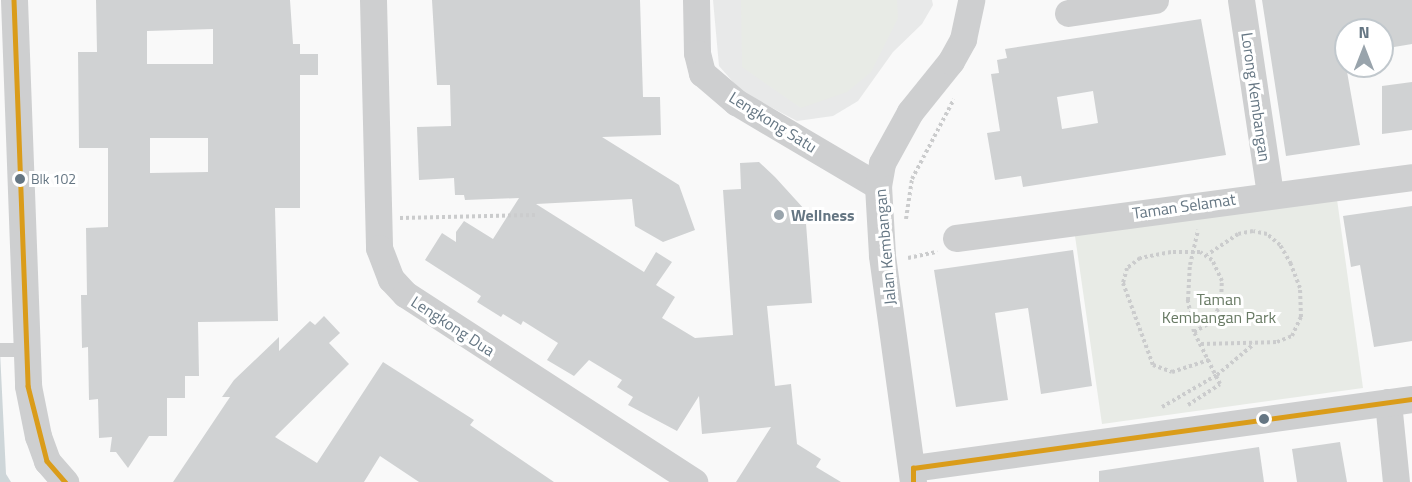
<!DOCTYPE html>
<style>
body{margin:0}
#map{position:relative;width:1412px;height:482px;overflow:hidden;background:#f9f9f9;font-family:"Titillium Web",sans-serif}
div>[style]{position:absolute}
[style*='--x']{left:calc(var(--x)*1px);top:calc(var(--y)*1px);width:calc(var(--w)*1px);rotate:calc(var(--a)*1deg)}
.built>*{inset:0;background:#e8e9e9}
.green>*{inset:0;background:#e8ebe6}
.water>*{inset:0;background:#ced6d9}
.building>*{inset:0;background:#d0d2d3}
.path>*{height:4px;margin-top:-2px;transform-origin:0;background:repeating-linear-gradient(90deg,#cbcccd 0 3px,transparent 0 6px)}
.service>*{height:14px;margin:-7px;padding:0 7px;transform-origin:7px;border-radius:7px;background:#cecfd0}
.minor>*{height:27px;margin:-13.5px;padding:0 13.5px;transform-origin:13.5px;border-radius:13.5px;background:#cecfd0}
.bus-1>*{height:4.5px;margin:-2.25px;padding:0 2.25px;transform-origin:2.25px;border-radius:2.25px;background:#da9c1a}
.dots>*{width:16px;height:16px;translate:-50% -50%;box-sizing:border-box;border:3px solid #fff;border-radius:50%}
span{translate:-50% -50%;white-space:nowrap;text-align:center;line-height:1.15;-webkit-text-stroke:6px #fff;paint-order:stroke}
.bus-label{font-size:14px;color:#657683}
.left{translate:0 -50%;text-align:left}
.street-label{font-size:16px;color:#657683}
.poi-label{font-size:16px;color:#657683;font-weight:700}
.park-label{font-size:16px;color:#687a64}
.north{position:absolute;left:1334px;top:18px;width:60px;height:60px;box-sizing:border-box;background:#fff;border:2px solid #c1c8cd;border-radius:50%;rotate:0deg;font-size:16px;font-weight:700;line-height:24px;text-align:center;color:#657683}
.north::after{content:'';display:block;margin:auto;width:21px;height:27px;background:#99a4ac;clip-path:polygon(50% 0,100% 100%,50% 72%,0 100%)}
</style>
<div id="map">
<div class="built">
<i style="clip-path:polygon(713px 0,932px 0,933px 5px,922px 24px,893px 52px,858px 101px,833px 116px,797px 121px,742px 92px,719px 66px)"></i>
</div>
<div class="green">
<i style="clip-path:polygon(741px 0,897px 0,898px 18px,871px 72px,847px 92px,801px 108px,742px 67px)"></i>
<i style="clip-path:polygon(1336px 192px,1363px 388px,1102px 424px,1074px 229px)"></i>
</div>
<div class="water">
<i style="clip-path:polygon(0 351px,6px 474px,11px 482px,0 482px)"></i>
</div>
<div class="building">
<i style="clip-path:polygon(evenodd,96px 0,290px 0,293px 44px,300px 44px,300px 54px,318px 54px,318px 75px,300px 75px,300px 208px,275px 208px,278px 321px,198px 322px,199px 376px,185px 376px,185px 398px,167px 398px,167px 436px,149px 436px,128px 468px,116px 452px,110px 452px,112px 437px,99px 438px,98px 399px,89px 400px,88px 347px,82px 348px,81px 295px,87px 295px,86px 228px,108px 227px,108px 148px,79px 148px,78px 52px,97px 52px,96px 0,213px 29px,213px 64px,147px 64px,147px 31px,213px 29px,96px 0,150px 138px,208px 138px,208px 172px,150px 173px,150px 138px)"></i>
<i style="clip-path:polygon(432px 0,640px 0,643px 97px,660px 97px,661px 135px,602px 137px,679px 185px,695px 230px,663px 242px,635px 226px,632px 199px,536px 204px,644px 272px,656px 252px,672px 262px,656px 285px,675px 297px,662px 318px,695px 338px,733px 335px,723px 190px,741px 189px,740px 163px,759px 162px,775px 177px,805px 210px,812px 303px,767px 306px,775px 386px,791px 384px,797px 444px,821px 459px,816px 467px,841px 482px,736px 482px,771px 427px,702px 434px,699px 396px,677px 431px,628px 405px,633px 397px,617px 387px,622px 380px,589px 360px,574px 376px,547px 360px,558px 343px,523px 321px,521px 325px,503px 314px,501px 317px,477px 302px,481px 296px,425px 260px,442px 233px,456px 242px,456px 232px,464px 221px,493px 239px,519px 198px,465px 200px,464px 195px,455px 195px,454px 178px,419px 180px,417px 127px,451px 126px,450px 85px,437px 85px)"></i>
<i style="clip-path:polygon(1262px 0,1412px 0,1412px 44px,1382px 49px,1382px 30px,1346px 30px,1346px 66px,1360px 145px,1286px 156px)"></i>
<i style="clip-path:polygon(evenodd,1201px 19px,1226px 155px,1023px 187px,1021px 176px,995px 180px,987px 133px,1000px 131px,991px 74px,999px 73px,997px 60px,1007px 58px,1005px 49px,1201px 19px,1093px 91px,1098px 123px,1062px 129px,1057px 97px,1093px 91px)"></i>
<i style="clip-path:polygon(1412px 82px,1412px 130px,1382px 134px,1382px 86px)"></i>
<i style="clip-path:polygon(1412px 206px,1412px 341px,1374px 347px,1360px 265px,1351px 267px,1343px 216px)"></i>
<i style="clip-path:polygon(1073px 250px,1092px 386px,1041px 394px,1028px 308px,995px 313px,1008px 400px,956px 407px,934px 270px)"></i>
<i style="clip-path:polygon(324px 316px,340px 333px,329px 343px,349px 364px,275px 437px,317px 463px,383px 362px,474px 420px,470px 425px,554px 482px,419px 482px,380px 456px,364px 482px,173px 482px,230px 397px,222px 397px,234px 380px,279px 337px,279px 351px,310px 321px,315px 325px)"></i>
<i style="clip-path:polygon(1340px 442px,1347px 482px,1297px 482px,1292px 449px)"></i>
<i style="clip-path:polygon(1259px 447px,1264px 482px,1099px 482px,1099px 471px)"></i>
</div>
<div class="path">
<i style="--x:400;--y:218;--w:135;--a:-1.3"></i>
<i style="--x:906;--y:219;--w:40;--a:-81.5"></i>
<i style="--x:912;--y:179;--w:90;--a:-62.3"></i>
<i style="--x:908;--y:258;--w:30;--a:-12"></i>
<i style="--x:1194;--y:332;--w:20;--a:-30"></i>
<i style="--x:1211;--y:322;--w:21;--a:-61"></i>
<i style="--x:1221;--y:304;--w:23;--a:-88"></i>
<i style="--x:1222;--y:281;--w:23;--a:-115"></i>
<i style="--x:1212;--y:260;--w:14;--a:-146"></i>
<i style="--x:1200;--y:252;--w:29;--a:180"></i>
<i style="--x:1171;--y:252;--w:32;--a:169"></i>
<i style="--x:1140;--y:258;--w:16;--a:142"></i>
<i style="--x:1127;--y:268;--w:16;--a:105"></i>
<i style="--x:1123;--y:283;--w:87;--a:69.9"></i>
<i style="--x:1153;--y:365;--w:20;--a:20"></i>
<i style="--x:1172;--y:372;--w:39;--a:-18"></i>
<i style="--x:1201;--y:344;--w:76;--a:-1.5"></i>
<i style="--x:1277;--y:342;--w:16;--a:-22"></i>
<i style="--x:1292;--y:336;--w:21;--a:-65"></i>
<i style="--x:1301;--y:317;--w:29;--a:-92"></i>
<i style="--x:1300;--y:288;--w:26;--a:-111"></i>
<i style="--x:1291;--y:264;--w:22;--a:-120"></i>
<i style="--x:1280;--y:245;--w:17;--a:-140"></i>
<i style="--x:1267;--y:234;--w:14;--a:-168"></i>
<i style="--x:1253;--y:231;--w:15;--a:169"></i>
<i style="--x:1238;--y:234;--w:37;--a:146"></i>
<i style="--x:1188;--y:405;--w:38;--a:-33"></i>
<i style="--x:1220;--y:384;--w:58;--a:-116.6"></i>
<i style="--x:1194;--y:332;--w:33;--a:-101"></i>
<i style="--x:1188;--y:300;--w:35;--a:-87"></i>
<i style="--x:1190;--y:265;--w:36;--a:-77"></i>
<i style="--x:1162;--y:407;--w:64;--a:-30.2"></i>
<i style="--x:1217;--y:375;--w:48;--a:-40"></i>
</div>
<div class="service">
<i style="--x:0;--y:350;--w:28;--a:0"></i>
</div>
<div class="minor">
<i style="--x:14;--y:0;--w:386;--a:87.9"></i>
<i style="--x:28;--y:386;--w:51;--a:78.7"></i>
<i style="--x:38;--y:436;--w:27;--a:70"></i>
<i style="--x:47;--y:461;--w:28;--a:49"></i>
<i style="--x:373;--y:0;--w:248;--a:88.6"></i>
<i style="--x:379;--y:248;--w:33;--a:69"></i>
<i style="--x:391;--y:279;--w:21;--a:47"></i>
<i style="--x:405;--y:294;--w:345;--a:33"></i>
<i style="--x:696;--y:0;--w:53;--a:88.9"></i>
<i style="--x:697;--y:53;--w:21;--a:76"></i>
<i style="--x:702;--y:73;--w:45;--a:40.5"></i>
<i style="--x:736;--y:102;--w:165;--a:30.6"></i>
<i style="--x:1241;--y:0;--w:196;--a:81.5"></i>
<i style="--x:1068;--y:13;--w:88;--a:-8.5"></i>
<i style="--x:956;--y:238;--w:460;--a:-7.6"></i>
<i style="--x:1388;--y:402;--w:80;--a:84.3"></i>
<i style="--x:913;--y:468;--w:504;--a:-7.87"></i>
<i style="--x:913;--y:482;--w:229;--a:-97.8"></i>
<i style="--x:882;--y:255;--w:69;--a:-93.3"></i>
<i style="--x:878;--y:186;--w:23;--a:-80"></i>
<i style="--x:882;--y:163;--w:58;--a:-61.2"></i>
<i style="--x:910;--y:112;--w:65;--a:-51.2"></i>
<i style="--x:951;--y:61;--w:25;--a:-61"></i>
<i style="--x:963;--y:39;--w:40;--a:-78"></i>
</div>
<div class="bus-1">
<i style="--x:14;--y:0;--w:386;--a:87.9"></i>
<i style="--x:28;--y:386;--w:77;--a:75.8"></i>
<i style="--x:47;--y:461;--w:28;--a:49"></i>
<i style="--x:913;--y:482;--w:14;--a:-90"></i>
<i style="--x:913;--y:468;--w:504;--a:-7.87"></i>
</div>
<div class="dots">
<i style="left:20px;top:179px;background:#657683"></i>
<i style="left:779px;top:215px;background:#99a4ac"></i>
<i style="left:1264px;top:419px;background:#657683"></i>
</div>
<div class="bus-label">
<span class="left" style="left:31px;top:179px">Blk 102</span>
</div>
<div class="street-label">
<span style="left:1256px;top:97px;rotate:82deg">Lorong Kembangan</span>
<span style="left:773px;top:122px;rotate:32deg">Lengkong Satu</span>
<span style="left:1184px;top:206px;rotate:-8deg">Taman Selamat</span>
<span style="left:885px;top:247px;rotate:-95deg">Jalan Kembangan</span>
<span style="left:453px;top:326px;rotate:33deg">Lengkong Dua</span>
</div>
<div class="poi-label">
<span class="left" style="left:791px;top:215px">Wellness</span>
</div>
<div class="park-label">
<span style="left:1219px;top:308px">Taman<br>Kembangan Park</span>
</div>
<div class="north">N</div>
</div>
